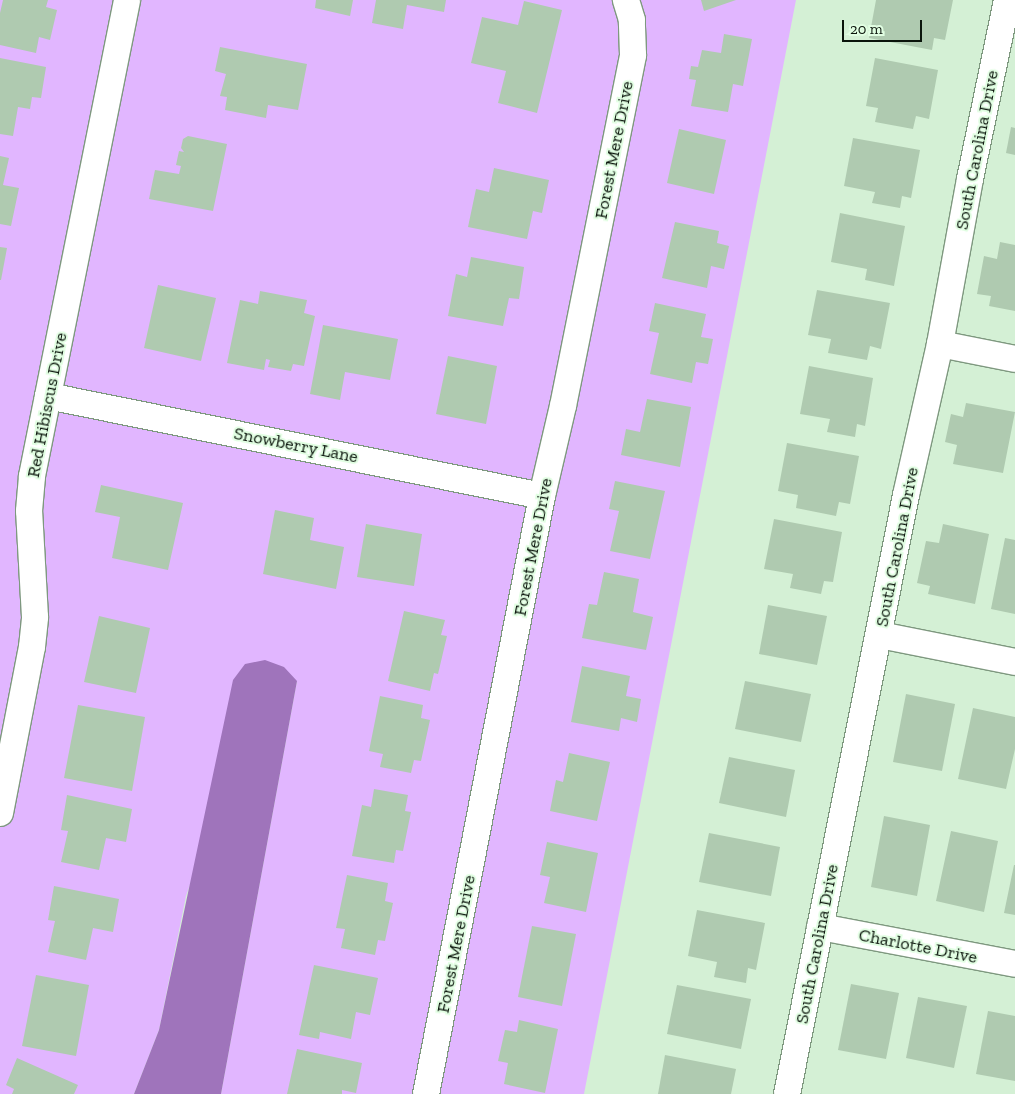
<!DOCTYPE html>
<style>
body{margin:0}
#map{position:relative;width:1015px;height:1094px;overflow:hidden;background:#d4f0d5;font-family:"Zilla Slab",serif}
div>[style]{position:absolute}
[style*='--x']{left:calc(var(--x)*1px);top:calc(var(--y)*1px);width:calc(var(--w)*1px);rotate:calc(var(--a)*1deg)}
.green>*{inset:0;background:#e1b6ff}
.water>*{inset:0;background:#9f74bb}
.building>*{inset:0;background:#afcab0}
.roads{filter:drop-shadow(1px 0 #7e987f) drop-shadow(-1px 0 #7e987f) drop-shadow(0 1px #7e987f) drop-shadow(0 -1px #7e987f)}
.minor>*{height:26px;margin:-13px;padding:0 13px;transform-origin:13px;border-radius:13px;background:#fff}
span{translate:-50% -50%;white-space:nowrap;text-align:center;line-height:1.15;-webkit-text-stroke:4px #e1fee2;paint-order:stroke}
.street-label{font-size:18px;color:#0a140b}
.scale{position:absolute;left:842px;top:20px;width:80px;height:22px;box-sizing:border-box;border:2px solid #0a140b;border-top:0;padding-left:6px;font-size:15px;line-height:18px;white-space:nowrap;color:#0a140b;-webkit-text-stroke:4px #e1fee2;paint-order:stroke}
</style>
<div id="map">
<div class="green">
<i style="clip-path:polygon(0 0,796px 0,584px 1094px,221px 1094px,297px 681px,194px 873px,186px 896px,159px 1030px,134px 1094px,0 1094px)"></i>
</div>
<div class="water">
<i style="clip-path:polygon(265px 660px,284px 667px,297px 681px,221px 1094px,134px 1094px,159px 1030px,233px 680px,245px 664px)"></i>
</div>
<div class="building">
<i style="clip-path:polygon(3px 0,48px 0,46px 7px,57px 10px,50px 40px,39px 37px,36px 53px,0 45px,0 13px)"></i>
<i style="clip-path:polygon(316px 0,353px 0,350px 16px,315px 8px)"></i>
<i style="clip-path:polygon(376px 0,446px 0,444px 12px,407px 5px,403px 29px,372px 23px)"></i>
<i style="clip-path:polygon(701px 0,736px 0,704px 11px)"></i>
<i style="clip-path:polygon(876px 0,953px 0,945px 40px,934px 38px,932px 50px,869px 38px)"></i>
<i style="clip-path:polygon(524px 1px,562px 10px,537px 113px,498px 103px,506px 71px,471px 63px,482px 17px,518px 25px)"></i>
<i style="clip-path:polygon(724px 34px,752px 39px,743px 86px,733px 84px,728px 112px,691px 106px,696px 80px,689px 79px,691px 66px,698px 67px,702px 50px,721px 53px)"></i>
<i style="clip-path:polygon(220px 47px,307px 64px,298px 110px,268px 105px,266px 118px,225px 110px,227px 97px,220px 96px,226px 74px,215px 71px)"></i>
<i style="clip-path:polygon(0 58px,46px 67px,41px 98px,32px 97px,30px 109px,18px 107px,13px 136px,0 134px)"></i>
<i style="clip-path:polygon(875px 58px,938px 70px,929px 119px,916px 116px,913px 129px,875px 122px,878px 108px,866px 106px)"></i>
<i style="clip-path:polygon(1011px 127px,1015px 128px,1015px 155px,1006px 153px)"></i>
<i style="clip-path:polygon(679px 129px,726px 140px,714px 194px,667px 183px)"></i>
<i style="clip-path:polygon(188px 136px,227px 144px,213px 211px,149px 199px,155px 170px,179px 174px,181px 166px,176px 165px,179px 151px,184px 152px,181px 148px,183px 139px)"></i>
<i style="clip-path:polygon(853px 138px,920px 150px,911px 198px,902px 196px,900px 208px,872px 203px,875px 192px,844px 186px)"></i>
<i style="clip-path:polygon(0 156px,9px 158px,3px 185px,19px 188px,11px 226px,0 224px)"></i>
<i style="clip-path:polygon(494px 168px,549px 180px,542px 213px,533px 211px,527px 239px,468px 227px,476px 189px,489px 192px)"></i>
<i style="clip-path:polygon(840px 213px,905px 226px,894px 286px,865px 280px,867px 269px,831px 262px)"></i>
<i style="clip-path:polygon(675px 222px,719px 231px,717px 243px,729px 246px,724px 269px,711px 266px,707px 288px,662px 278px)"></i>
<i style="clip-path:polygon(1000px 242px,1015px 245px,1015px 311px,989px 306px,991px 296px,977px 294px,984px 256px,997px 259px)"></i>
<i style="clip-path:polygon(0 247px,7px 248px,1px 280px,0 280px)"></i>
<i style="clip-path:polygon(471px 257px,524px 267px,519px 299px,509px 298px,503px 326px,448px 316px,456px 274px,467px 277px)"></i>
<i style="clip-path:polygon(158px 285px,216px 298px,201px 361px,144px 348px)"></i>
<i style="clip-path:polygon(817px 290px,890px 303px,881px 349px,870px 346px,867px 360px,828px 353px,831px 339px,808px 335px)"></i>
<i style="clip-path:polygon(260px 291px,307px 300px,304px 313px,315px 316px,304px 366px,293px 364px,291px 371px,268px 367px,270px 360px,266px 359px,264px 370px,227px 363px,240px 300px,258px 304px)"></i>
<i style="clip-path:polygon(655px 303px,706px 314px,701px 337px,713px 339px,708px 364px,696px 362px,692px 383px,650px 374px,659px 333px,649px 331px)"></i>
<i style="clip-path:polygon(323px 325px,398px 339px,390px 380px,345px 372px,340px 400px,310px 394px)"></i>
<i style="clip-path:polygon(448px 356px,497px 366px,486px 424px,436px 414px)"></i>
<i style="clip-path:polygon(809px 366px,873px 378px,865px 426px,857px 424px,855px 437px,827px 432px,830px 419px,800px 414px)"></i>
<i style="clip-path:polygon(647px 399px,691px 407px,680px 467px,621px 455px,626px 429px,640px 432px)"></i>
<i style="clip-path:polygon(966px 403px,1015px 412px,1003px 473px,953px 464px,957px 445px,945px 442px,951px 414px,963px 417px)"></i>
<i style="clip-path:polygon(787px 443px,859px 456px,850px 504px,839px 502px,836px 516px,796px 508px,798px 495px,778px 491px)"></i>
<i style="clip-path:polygon(615px 481px,665px 491px,650px 559px,610px 551px,619px 511px,609px 509px)"></i>
<i style="clip-path:polygon(101px 485px,183px 503px,168px 570px,112px 558px,120px 517px,95px 512px)"></i>
<i style="clip-path:polygon(275px 510px,314px 518px,310px 540px,344px 547px,336px 589px,263px 574px)"></i>
<i style="clip-path:polygon(774px 519px,842px 532px,833px 582px,824px 581px,821px 594px,790px 588px,793px 574px,764px 569px)"></i>
<i style="clip-path:polygon(366px 524px,422px 534px,414px 586px,357px 577px)"></i>
<i style="clip-path:polygon(943px 524px,989px 534px,975px 604px,928px 594px,930px 586px,917px 583px,926px 541px,939px 543px)"></i>
<i style="clip-path:polygon(1005px 538px,1015px 540px,1015px 614px,991px 609px)"></i>
<i style="clip-path:polygon(604px 572px,639px 579px,633px 612px,653px 617px,646px 650px,582px 638px,589px 604px,597px 605px)"></i>
<i style="clip-path:polygon(768px 605px,827px 616px,817px 665px,759px 654px)"></i>
<i style="clip-path:polygon(404px 611px,445px 620px,441px 635px,447px 636px,438px 674px,434px 673px,430px 691px,388px 681px)"></i>
<i style="clip-path:polygon(99px 616px,150px 628px,136px 693px,84px 682px)"></i>
<i style="clip-path:polygon(582px 666px,630px 676px,626px 696px,641px 699px,637px 722px,621px 718px,619px 731px,571px 722px)"></i>
<i style="clip-path:polygon(745px 681px,811px 694px,801px 742px,735px 729px)"></i>
<i style="clip-path:polygon(906px 694px,955px 704px,942px 771px,893px 762px)"></i>
<i style="clip-path:polygon(380px 696px,423px 705px,421px 718px,430px 720px,421px 761px,414px 760px,411px 773px,380px 767px,383px 754px,369px 751px)"></i>
<i style="clip-path:polygon(78px 705px,145px 717px,132px 791px,64px 778px)"></i>
<i style="clip-path:polygon(973px 708px,1015px 717px,1015px 749px,1006px 789px,958px 779px)"></i>
<i style="clip-path:polygon(569px 753px,610px 762px,597px 821px,550px 811px,556px 780px,563px 782px)"></i>
<i style="clip-path:polygon(729px 757px,795px 770px,786px 817px,719px 803px)"></i>
<i style="clip-path:polygon(374px 789px,408px 795px,405px 811px,411px 812px,403px 851px,396px 850px,394px 863px,352px 856px,362px 805px,371px 807px)"></i>
<i style="clip-path:polygon(67px 795px,132px 809px,126px 842px,106px 838px,99px 870px,61px 862px,68px 831px,61px 830px)"></i>
<i style="clip-path:polygon(884px 816px,930px 825px,917px 896px,871px 887px)"></i>
<i style="clip-path:polygon(951px 831px,998px 841px,984px 912px,936px 901px)"></i>
<i style="clip-path:polygon(709px 833px,780px 847px,771px 896px,699px 882px)"></i>
<i style="clip-path:polygon(547px 842px,598px 853px,586px 912px,544px 903px,550px 877px,540px 875px)"></i>
<i style="clip-path:polygon(1014px 865px,1015px 865px,1015px 915px,1004px 913px)"></i>
<i style="clip-path:polygon(347px 875px,388px 883px,385px 901px,393px 903px,385px 941px,378px 940px,375px 955px,341px 948px,345px 929px,336px 928px)"></i>
<i style="clip-path:polygon(54px 886px,119px 899px,113px 932px,93px 928px,86px 960px,48px 952px,55px 921px,48px 920px)"></i>
<i style="clip-path:polygon(697px 910px,765px 923px,756px 970px,748px 968px,746px 983px,714px 977px,717px 962px,688px 956px)"></i>
<i style="clip-path:polygon(532px 926px,576px 934px,562px 1006px,518px 997px)"></i>
<i style="clip-path:polygon(314px 965px,378px 978px,370px 1015px,356px 1012px,351px 1039px,320px 1032px,319px 1039px,299px 1035px)"></i>
<i style="clip-path:polygon(36px 975px,89px 985px,76px 1056px,22px 1046px)"></i>
<i style="clip-path:polygon(851px 984px,899px 993px,886px 1059px,838px 1050px)"></i>
<i style="clip-path:polygon(677px 985px,751px 999px,741px 1049px,667px 1034px)"></i>
<i style="clip-path:polygon(918px 997px,967px 1006px,954px 1068px,906px 1058px)"></i>
<i style="clip-path:polygon(988px 1011px,1015px 1016px,1015px 1081px,976px 1074px)"></i>
<i style="clip-path:polygon(519px 1020px,558px 1029px,545px 1093px,504px 1084px,508px 1063px,498px 1061px,505px 1030px,517px 1032px)"></i>
<i style="clip-path:polygon(297px 1049px,362px 1063px,356px 1093px,342px 1090px,342px 1094px,287px 1094px)"></i>
<i style="clip-path:polygon(665px 1055px,736px 1069px,731px 1094px,658px 1094px)"></i>
<i style="clip-path:polygon(17px 1058px,78px 1085px,74px 1094px,12px 1094px,14px 1089px,6px 1085px)"></i>
</div>
<div class="roads">
<div class="minor">
<i style="--x:940;--y:344;--w:76;--a:11.3"></i>
<i style="--x:48;--y:396;--w:504;--a:11.44"></i>
<i style="--x:880;--y:635;--w:138;--a:11.3"></i>
<i style="--x:0;--y:813;--w:169;--a:-79.1"></i>
<i style="--x:32;--y:647;--w:30;--a:-84"></i>
<i style="--x:35;--y:617;--w:106;--a:-93.2"></i>
<i style="--x:29;--y:511;--w:35;--a:-85"></i>
<i style="--x:32;--y:476;--w:485;--a:-78.7"></i>
<i style="--x:820;--y:927;--w:198;--a:10.7"></i>
<i style="--x:426;--y:1094;--w:609;--a:-79.02"></i>
<i style="--x:542;--y:496;--w:92;--a:-76.9"></i>
<i style="--x:563;--y:406;--w:358;--a:-78.7"></i>
<i style="--x:633;--y:55;--w:35;--a:-92"></i>
<i style="--x:632;--y:20;--w:21;--a:-107"></i>
<i style="--x:787;--y:1094;--w:611;--a:-78.76"></i>
<i style="--x:906;--y:495;--w:155;--a:-77.3"></i>
<i style="--x:940;--y:344;--w:168;--a:-79.7"></i>
<i style="--x:970;--y:179;--w:183;--a:-78.3"></i>
</div>
</div>
<div class="street-label">
<span style="left:614px;top:150px;rotate:-79deg">Forest Mere Drive</span>
<span style="left:977px;top:150px;rotate:-79deg">South Carolina Drive</span>
<span style="left:47px;top:405px;rotate:-79deg">Red Hibiscus Drive</span>
<span style="left:296px;top:445px;rotate:11deg">Snowberry Lane</span>
<span style="left:533px;top:547px;rotate:-79deg">Forest Mere Drive</span>
<span style="left:897px;top:547px;rotate:-79deg">South Carolina Drive</span>
<span style="left:456px;top:944px;rotate:-79deg">Forest Mere Drive</span>
<span style="left:817px;top:944px;rotate:-79deg">South Carolina Drive</span>
<span style="left:918px;top:946px;rotate:11deg">Charlotte Drive</span>
</div>
<div class="scale">20 m</div>
</div>
